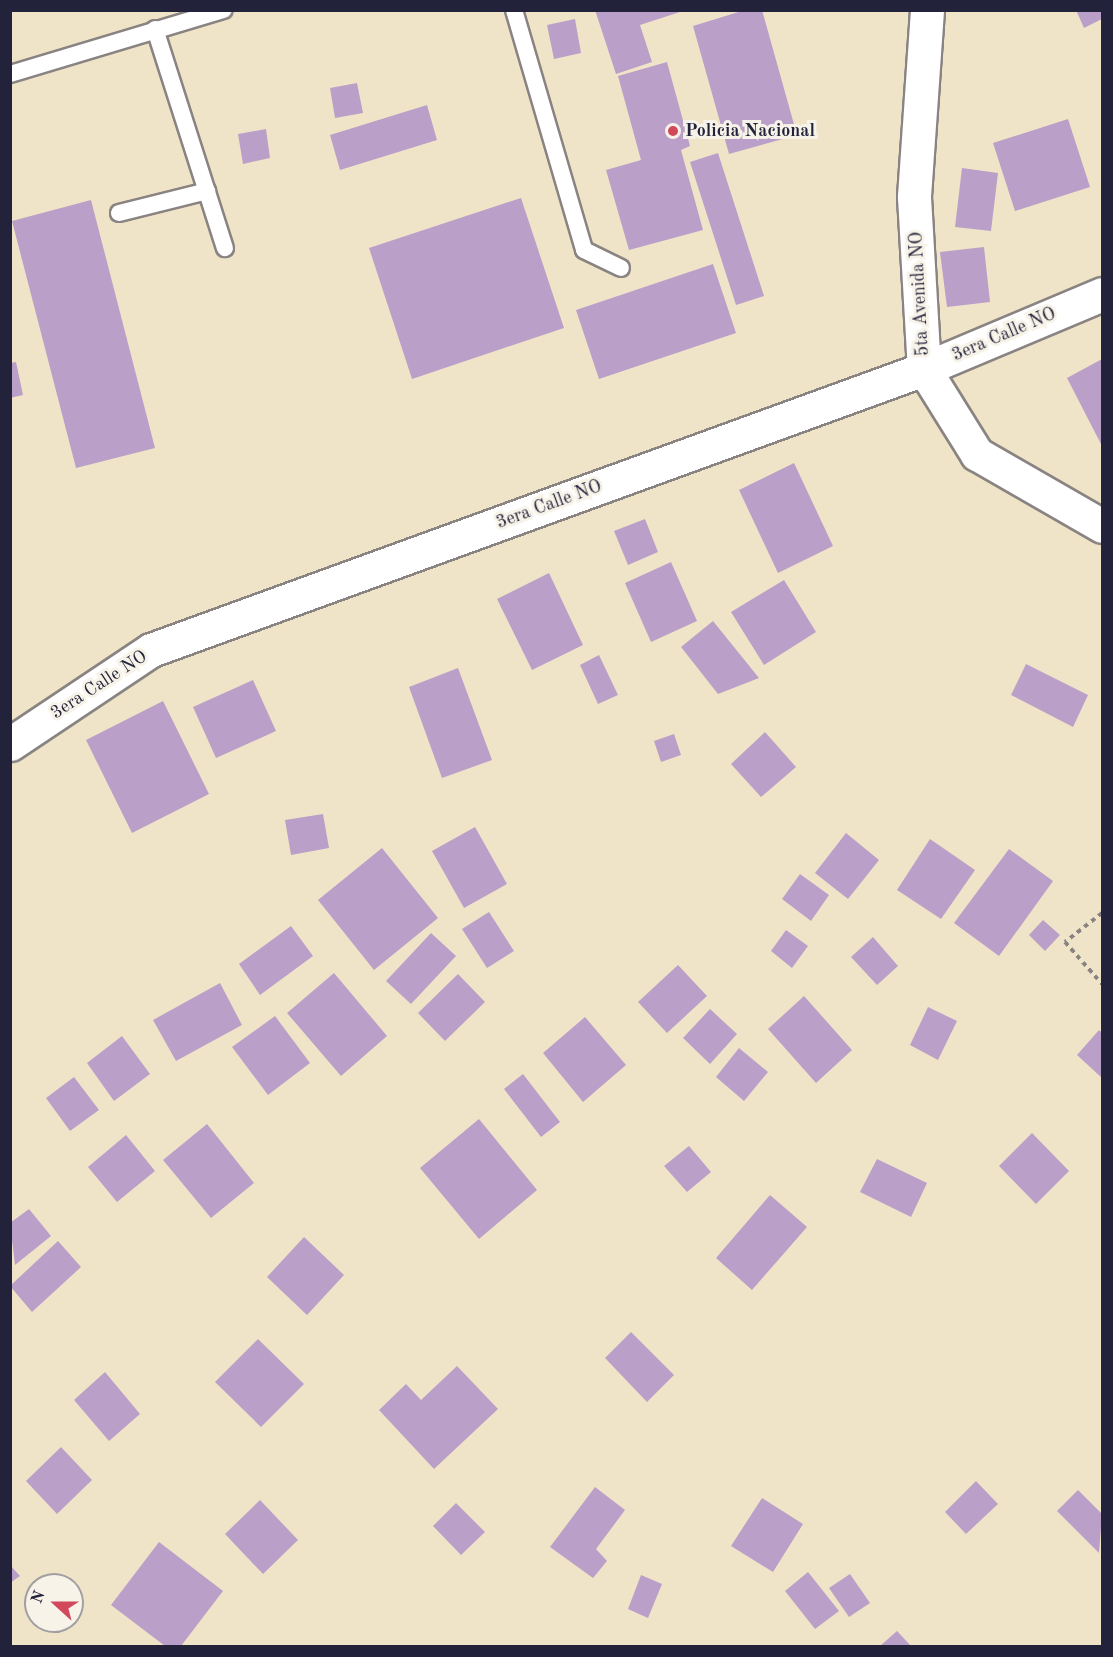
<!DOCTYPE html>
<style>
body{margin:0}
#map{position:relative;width:1113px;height:1657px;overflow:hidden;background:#f0e4c8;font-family:"Old Standard TT",serif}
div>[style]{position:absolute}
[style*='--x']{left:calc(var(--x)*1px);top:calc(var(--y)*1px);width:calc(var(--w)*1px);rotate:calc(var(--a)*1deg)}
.building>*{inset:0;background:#ba9fc9}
.path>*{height:4px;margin-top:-2px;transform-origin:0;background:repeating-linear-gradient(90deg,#898382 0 4.5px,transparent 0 9px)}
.roads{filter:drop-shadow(2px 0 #898382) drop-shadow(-2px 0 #898382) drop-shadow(0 2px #898382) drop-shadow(0 -2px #898382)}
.service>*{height:16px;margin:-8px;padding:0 8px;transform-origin:8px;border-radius:8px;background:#fff}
.minor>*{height:33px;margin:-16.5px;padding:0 16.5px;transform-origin:16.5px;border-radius:16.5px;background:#fff}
.dots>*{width:16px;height:16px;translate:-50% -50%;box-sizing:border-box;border:3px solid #f7f3e8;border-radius:50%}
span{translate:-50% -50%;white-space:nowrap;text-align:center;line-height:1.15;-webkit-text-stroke:6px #f7f3e8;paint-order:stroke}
.poi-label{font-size:18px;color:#22223b;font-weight:700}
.left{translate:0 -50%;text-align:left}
.street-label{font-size:18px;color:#22223b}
.frame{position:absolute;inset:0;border:12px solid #22223b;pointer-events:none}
.north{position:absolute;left:24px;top:1573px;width:60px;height:60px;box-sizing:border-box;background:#f7f3e8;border:2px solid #a29fa3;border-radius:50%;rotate:291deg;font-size:16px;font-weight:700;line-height:24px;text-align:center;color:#22223b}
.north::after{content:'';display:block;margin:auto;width:21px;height:27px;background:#d1495b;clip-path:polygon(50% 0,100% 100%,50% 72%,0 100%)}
</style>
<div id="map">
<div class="building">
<i style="clip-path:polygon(595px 10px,683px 10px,683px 11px,640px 25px,652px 62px,616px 74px)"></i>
<i style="clip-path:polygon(745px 10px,762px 10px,797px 135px,729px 154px,693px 26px)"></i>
<i style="clip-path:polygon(1076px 10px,1102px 10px,1102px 19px,1084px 28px)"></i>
<i style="clip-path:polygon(575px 19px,581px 53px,554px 59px,547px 25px)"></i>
<i style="clip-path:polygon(667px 62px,690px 146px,681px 150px,703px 230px,629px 250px,606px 170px,641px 160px,618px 76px)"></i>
<i style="clip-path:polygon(357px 83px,363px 113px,335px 118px,330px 88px)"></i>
<i style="clip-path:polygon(427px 105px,437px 140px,340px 170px,330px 135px)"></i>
<i style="clip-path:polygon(1068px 119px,1090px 187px,1015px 211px,993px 143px)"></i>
<i style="clip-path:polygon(266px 129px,270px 158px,243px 164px,238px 134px)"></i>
<i style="clip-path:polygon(718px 153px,764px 296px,736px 305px,690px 162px)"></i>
<i style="clip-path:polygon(962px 168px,998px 173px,991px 231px,955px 227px)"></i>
<i style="clip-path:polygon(521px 198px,564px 328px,412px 379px,369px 248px)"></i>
<i style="clip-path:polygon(91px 200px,155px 448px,76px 468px,12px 221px)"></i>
<i style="clip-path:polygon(984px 247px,990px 302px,947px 307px,940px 252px)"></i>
<i style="clip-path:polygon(713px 264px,736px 333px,599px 379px,576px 310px)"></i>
<i style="clip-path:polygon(1102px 359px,1102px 446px,1067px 378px)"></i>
<i style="clip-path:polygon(16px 362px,23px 395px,10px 398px,10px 363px)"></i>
<i style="clip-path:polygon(794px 463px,833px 546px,778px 573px,739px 490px)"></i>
<i style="clip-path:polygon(645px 519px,658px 552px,628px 565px,614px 531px)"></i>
<i style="clip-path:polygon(671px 562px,697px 621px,651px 642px,625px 583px)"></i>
<i style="clip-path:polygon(549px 573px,583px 645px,532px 670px,497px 599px)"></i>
<i style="clip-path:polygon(784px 580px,816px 632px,764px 665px,731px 612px)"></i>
<i style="clip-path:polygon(713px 621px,759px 678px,718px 694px,681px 647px)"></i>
<i style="clip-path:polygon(599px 655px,618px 695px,598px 704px,580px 665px)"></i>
<i style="clip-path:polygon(1026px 664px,1088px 695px,1073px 727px,1011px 695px)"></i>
<i style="clip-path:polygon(458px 668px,492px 760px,442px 778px,409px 687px)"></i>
<i style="clip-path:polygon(253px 680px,276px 731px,216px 758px,193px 707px)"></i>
<i style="clip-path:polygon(163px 701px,209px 794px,132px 833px,86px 740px)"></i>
<i style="clip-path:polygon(765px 732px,796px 767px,761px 797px,731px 764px)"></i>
<i style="clip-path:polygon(674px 734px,681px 755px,661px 762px,654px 741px)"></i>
<i style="clip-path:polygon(323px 814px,329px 848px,291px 855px,285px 820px)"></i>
<i style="clip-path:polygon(475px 827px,507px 884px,464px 908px,432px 851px)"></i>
<i style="clip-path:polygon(846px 833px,879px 860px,848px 899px,815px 873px)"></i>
<i style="clip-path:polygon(930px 839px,975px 870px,941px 919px,897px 890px)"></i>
<i style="clip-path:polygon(382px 848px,438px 918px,374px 970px,318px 900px)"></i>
<i style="clip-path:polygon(1009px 849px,1053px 881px,999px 956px,954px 923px)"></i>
<i style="clip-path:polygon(800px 874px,829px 895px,811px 921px,782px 899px)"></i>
<i style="clip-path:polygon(489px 912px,514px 951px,487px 968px,462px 929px)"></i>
<i style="clip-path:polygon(1043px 920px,1060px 935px,1045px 951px,1029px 935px)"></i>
<i style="clip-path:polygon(291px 926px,313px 956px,260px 995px,239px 964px)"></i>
<i style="clip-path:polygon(786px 930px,808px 946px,792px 968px,771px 951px)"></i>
<i style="clip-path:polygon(431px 933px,456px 956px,411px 1004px,386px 981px)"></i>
<i style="clip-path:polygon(873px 937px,898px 966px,877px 985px,851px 957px)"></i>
<i style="clip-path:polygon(678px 965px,707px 996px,667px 1033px,638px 1002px)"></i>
<i style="clip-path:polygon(334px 973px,387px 1036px,341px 1076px,287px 1013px)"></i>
<i style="clip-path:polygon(458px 974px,485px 1002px,445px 1041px,418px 1013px)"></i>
<i style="clip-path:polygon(220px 983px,242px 1025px,176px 1061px,153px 1020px)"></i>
<i style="clip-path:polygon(804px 996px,852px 1050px,816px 1083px,768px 1029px)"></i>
<i style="clip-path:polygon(928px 1007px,957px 1021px,938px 1060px,910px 1045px)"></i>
<i style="clip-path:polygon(710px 1009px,737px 1034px,710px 1064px,683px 1038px)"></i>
<i style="clip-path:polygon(275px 1016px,310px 1063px,268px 1095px,232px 1047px)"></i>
<i style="clip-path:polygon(585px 1017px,626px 1065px,583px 1102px,543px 1053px)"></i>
<i style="clip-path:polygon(1099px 1030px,1102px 1033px,1102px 1078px,1077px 1055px)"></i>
<i style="clip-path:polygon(122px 1036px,150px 1074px,114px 1101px,87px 1063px)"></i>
<i style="clip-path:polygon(739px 1048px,768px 1072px,744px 1101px,716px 1077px)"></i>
<i style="clip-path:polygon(523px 1074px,560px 1122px,541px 1137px,504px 1089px)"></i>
<i style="clip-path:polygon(74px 1077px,99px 1110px,70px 1131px,46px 1098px)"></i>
<i style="clip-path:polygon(479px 1119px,537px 1190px,479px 1239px,420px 1168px)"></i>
<i style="clip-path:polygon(207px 1124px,254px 1183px,211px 1218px,163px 1160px)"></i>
<i style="clip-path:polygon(1032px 1133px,1069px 1171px,1036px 1204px,999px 1166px)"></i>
<i style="clip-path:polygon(126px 1135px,155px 1171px,117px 1202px,88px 1167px)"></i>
<i style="clip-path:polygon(689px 1146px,711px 1172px,687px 1192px,664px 1166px)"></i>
<i style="clip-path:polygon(877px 1159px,927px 1183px,911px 1217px,860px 1192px)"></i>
<i style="clip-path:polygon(770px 1195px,807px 1227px,752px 1290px,716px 1258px)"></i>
<i style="clip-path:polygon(29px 1209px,51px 1236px,15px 1265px,10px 1223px)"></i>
<i style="clip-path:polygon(304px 1237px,344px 1275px,307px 1315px,267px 1277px)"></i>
<i style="clip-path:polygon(58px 1241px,81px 1267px,32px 1312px,10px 1286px)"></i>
<i style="clip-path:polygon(631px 1332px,674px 1375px,647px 1402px,605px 1358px)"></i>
<i style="clip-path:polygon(258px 1339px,304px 1384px,261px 1427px,215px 1382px)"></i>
<i style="clip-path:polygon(457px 1366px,498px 1409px,434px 1469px,379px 1410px,406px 1384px,421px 1400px)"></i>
<i style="clip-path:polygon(105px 1372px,140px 1414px,109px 1441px,74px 1400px)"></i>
<i style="clip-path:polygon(61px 1447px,92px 1480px,57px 1514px,26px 1481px)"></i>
<i style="clip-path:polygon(976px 1481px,998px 1504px,966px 1534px,945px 1512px)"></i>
<i style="clip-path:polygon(595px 1487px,625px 1510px,596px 1549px,607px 1561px,593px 1578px,550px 1547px)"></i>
<i style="clip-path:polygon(1078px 1490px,1102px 1514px,1099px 1553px,1057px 1511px)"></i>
<i style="clip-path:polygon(762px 1498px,803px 1524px,773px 1572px,731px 1546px)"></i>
<i style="clip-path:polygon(260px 1500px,298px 1540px,263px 1574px,225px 1534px)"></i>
<i style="clip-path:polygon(456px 1503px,485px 1532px,461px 1555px,433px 1526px)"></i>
<i style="clip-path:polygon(159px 1542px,223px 1591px,181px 1646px,165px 1646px,111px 1605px)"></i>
<i style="clip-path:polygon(10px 1565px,20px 1576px,10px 1583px)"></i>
<i style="clip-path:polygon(808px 1572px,839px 1611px,815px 1629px,785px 1591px)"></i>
<i style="clip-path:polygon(850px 1574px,870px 1603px,849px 1617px,829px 1588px)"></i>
<i style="clip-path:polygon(641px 1575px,662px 1584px,648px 1618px,628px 1609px)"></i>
<i style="clip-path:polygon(897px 1631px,911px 1646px,880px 1646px)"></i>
</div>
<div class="path">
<i style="--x:1102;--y:913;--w:47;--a:141.9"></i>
<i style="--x:1065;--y:942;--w:56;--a:48.6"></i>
</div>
<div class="roads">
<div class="service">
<i style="--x:514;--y:10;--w:250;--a:73.7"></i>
<i style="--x:584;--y:250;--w:41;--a:25.9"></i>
<i style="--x:155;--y:29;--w:230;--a:72.3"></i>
<i style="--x:10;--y:74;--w:223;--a:-16.7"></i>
<i style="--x:119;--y:213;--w:91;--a:-14"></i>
</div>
<div class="minor">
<i style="--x:927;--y:10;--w:187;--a:94"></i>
<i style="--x:914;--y:197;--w:172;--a:86.7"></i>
<i style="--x:924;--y:369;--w:100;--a:58.1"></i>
<i style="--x:977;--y:454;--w:144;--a:29.9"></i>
<i style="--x:10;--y:744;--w:169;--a:-33.7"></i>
<i style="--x:151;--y:650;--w:822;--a:-19.98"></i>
<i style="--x:924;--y:369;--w:193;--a:-22.8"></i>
</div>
</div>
<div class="dots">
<i style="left:673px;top:131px;background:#d1495b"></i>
</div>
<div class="poi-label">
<span class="left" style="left:685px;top:131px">Policia Nacional</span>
</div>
<div class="street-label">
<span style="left:920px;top:294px;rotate:-93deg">5ta Avenida NO</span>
<span style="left:1004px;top:335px;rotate:-23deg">3era Calle NO</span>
<span style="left:549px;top:505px;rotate:-20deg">3era Calle NO</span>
<span style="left:99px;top:685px;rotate:-33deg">3era Calle NO</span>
</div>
<div class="frame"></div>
<div class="north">N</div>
</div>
